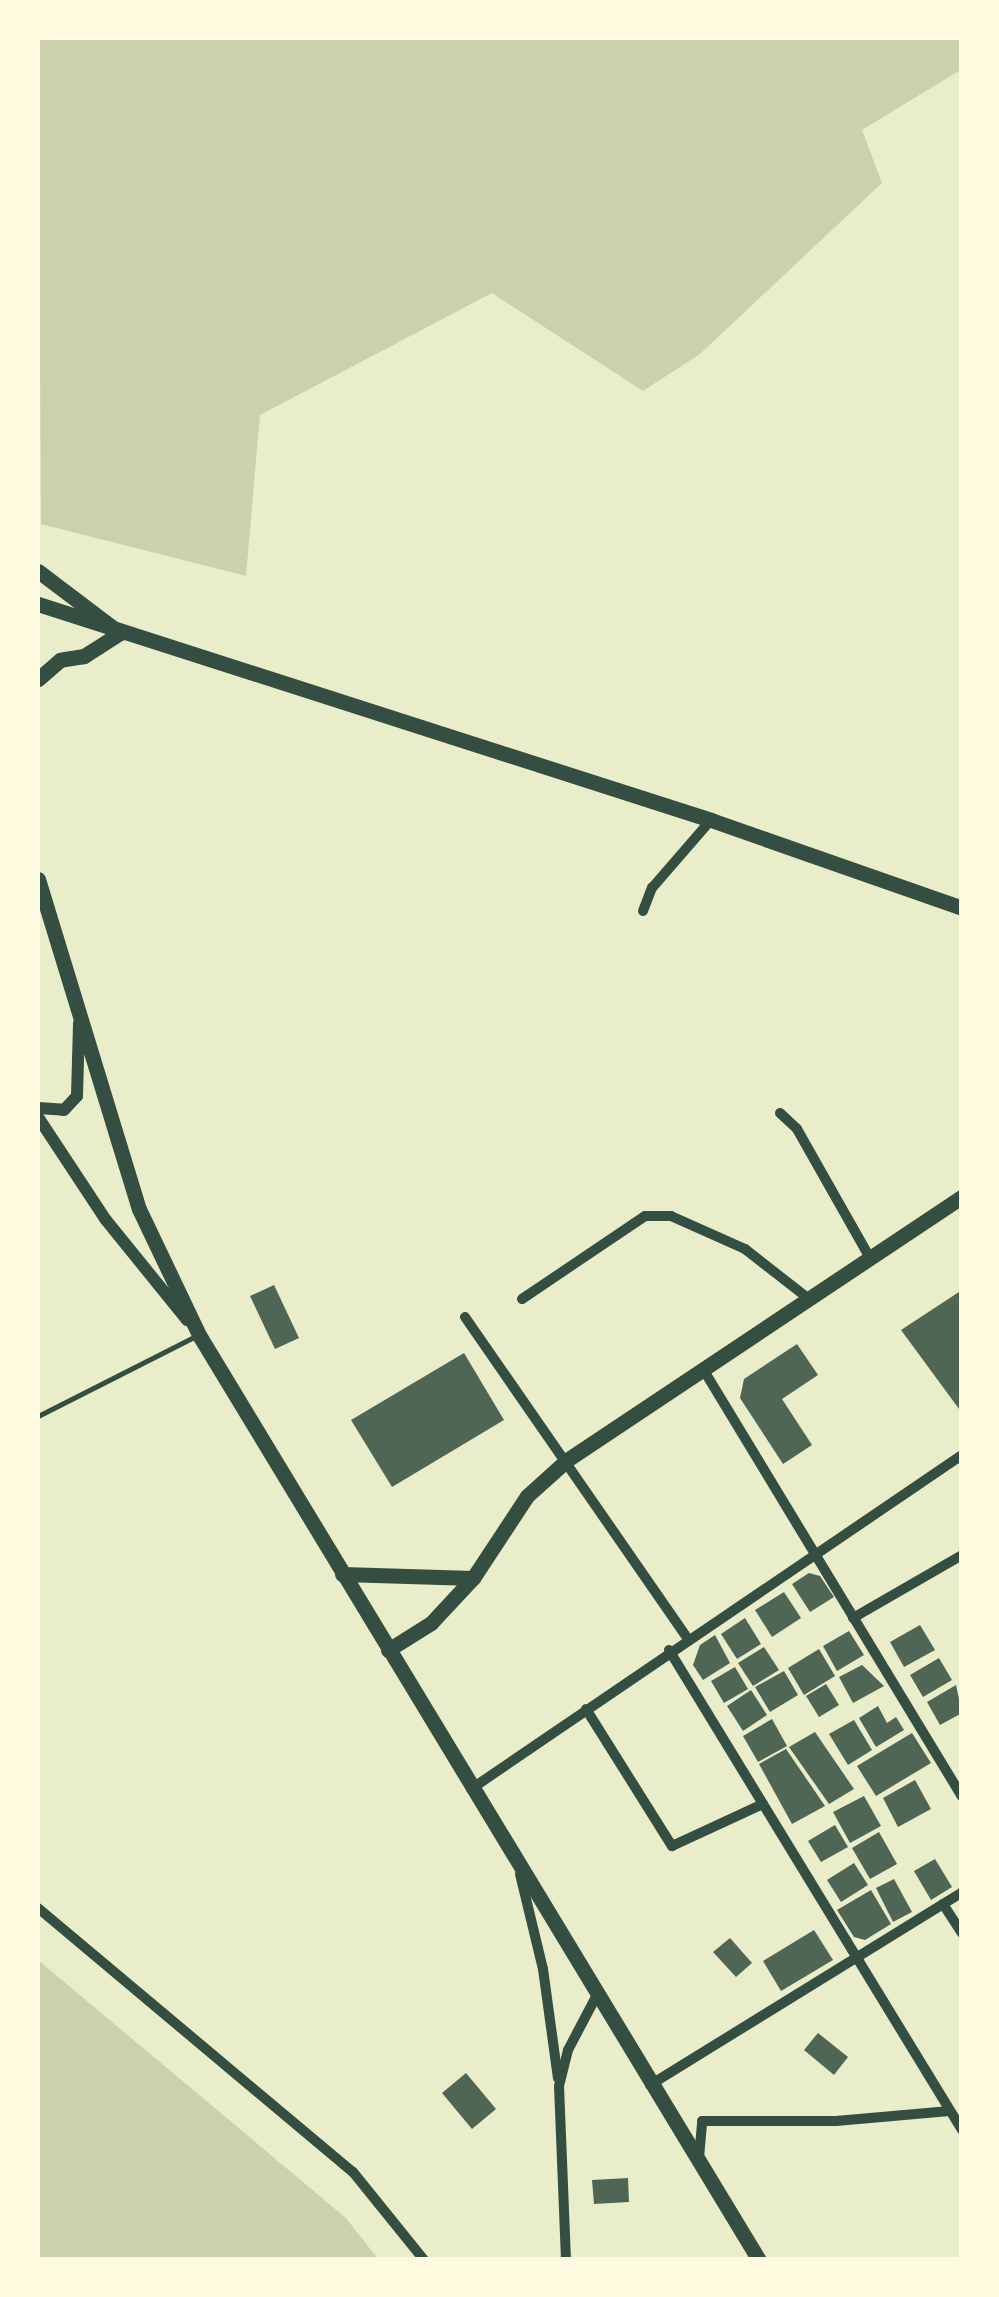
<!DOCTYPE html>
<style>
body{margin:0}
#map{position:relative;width:999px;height:2297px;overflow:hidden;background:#e9edc9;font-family:"DM Sans",sans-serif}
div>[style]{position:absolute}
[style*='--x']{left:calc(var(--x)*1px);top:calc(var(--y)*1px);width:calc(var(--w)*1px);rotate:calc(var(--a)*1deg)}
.green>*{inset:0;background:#cad2ad}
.building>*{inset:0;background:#4f6655}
.service>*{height:5px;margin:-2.5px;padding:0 2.5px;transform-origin:2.5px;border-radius:2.5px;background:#344e41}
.minor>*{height:10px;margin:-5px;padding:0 5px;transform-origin:5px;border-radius:5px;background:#344e41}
.tertiary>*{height:12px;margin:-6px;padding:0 6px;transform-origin:6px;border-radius:6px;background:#344e41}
.secondary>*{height:15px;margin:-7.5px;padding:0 7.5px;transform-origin:7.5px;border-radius:7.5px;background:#344e41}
span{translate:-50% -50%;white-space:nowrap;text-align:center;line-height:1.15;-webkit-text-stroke:8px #fefae0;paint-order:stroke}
.frame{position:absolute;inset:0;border:40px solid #fefae0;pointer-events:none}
</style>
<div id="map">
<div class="green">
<i style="clip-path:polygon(38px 38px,961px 38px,962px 69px,862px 130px,882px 183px,700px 354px,643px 391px,492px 293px,260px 415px,246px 576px,41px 524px)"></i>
<i style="clip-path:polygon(38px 1960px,346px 2218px,378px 2259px,38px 2259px)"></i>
</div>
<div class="building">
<i style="clip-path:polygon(274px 1285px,299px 1338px,275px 1349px,250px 1296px)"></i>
<i style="clip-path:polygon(962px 1290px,962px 1413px,901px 1330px)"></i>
<i style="clip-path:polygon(797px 1344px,818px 1375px,782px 1399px,812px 1445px,783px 1464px,740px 1398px,744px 1379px)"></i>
<i style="clip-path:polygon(464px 1353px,504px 1420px,392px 1487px,351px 1420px)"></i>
<i style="clip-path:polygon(809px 1573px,820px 1576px,834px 1597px,810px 1612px,792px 1584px)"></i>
<i style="clip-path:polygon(784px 1592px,801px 1618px,772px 1637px,755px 1610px)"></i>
<i style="clip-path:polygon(745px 1618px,761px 1644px,737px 1659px,721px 1634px)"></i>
<i style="clip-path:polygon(920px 1625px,935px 1650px,904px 1667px,890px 1642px)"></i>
<i style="clip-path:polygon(849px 1631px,864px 1655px,837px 1671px,823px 1646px)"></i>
<i style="clip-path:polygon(715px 1635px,730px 1663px,703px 1680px,693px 1665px,700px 1645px)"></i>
<i style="clip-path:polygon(764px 1647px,779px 1670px,753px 1686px,738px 1663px)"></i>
<i style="clip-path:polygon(819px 1649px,835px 1676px,804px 1695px,788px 1668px)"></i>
<i style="clip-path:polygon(939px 1658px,952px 1680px,923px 1697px,910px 1675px)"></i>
<i style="clip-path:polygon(862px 1665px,884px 1686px,853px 1703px,839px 1677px)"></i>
<i style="clip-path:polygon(735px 1667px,748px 1689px,724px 1703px,711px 1681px)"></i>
<i style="clip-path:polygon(784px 1671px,798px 1695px,770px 1712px,755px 1687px)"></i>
<i style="clip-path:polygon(826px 1684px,839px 1705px,819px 1717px,806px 1696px)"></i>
<i style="clip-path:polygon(956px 1685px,962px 1713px,940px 1725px,927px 1702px)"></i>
<i style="clip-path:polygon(751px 1690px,767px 1715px,743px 1731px,727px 1706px)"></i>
<i style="clip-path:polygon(878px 1706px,887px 1723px,896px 1717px,904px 1730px,876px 1747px,859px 1718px)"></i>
<i style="clip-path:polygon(772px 1719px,787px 1746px,758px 1762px,743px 1736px)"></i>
<i style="clip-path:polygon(854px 1720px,872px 1750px,848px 1765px,829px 1734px)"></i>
<i style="clip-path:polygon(815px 1732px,854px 1789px,829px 1804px,789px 1747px)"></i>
<i style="clip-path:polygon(912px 1733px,931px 1763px,876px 1796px,857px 1766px)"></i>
<i style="clip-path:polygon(786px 1749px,825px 1806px,792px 1824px,759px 1764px)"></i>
<i style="clip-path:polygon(915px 1780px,931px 1809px,898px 1827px,883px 1798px)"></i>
<i style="clip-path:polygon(864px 1796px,881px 1826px,850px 1843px,833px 1812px)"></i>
<i style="clip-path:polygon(835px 1825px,848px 1847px,821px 1862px,808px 1841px)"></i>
<i style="clip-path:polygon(879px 1832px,897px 1864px,870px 1879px,852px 1848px)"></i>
<i style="clip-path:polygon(935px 1859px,952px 1887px,931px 1900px,914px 1871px)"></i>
<i style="clip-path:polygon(854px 1863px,868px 1885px,841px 1902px,827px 1880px)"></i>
<i style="clip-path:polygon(894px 1879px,912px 1912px,893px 1922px,876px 1888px)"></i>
<i style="clip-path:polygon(871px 1890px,891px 1924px,865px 1940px,854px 1937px,837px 1910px)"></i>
<i style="clip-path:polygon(814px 1930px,833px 1960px,781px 1991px,763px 1961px)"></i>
<i style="clip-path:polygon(730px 1938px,752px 1963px,736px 1977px,713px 1952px)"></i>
<i style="clip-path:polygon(818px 2033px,848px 2057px,834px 2075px,804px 2050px)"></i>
<i style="clip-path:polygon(466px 2073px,496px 2109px,472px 2129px,442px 2093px)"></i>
<i style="clip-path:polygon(628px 2178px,629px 2202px,594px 2204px,592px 2180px)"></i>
</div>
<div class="service">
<i style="--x:38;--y:1416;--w:177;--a:-26.9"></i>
</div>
<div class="minor">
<i style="--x:643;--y:911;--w:25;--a:-69"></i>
<i style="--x:652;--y:888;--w:90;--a:-49.1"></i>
<i style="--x:780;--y:1113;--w:23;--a:43"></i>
<i style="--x:797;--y:1129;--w:148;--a:60.5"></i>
<i style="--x:522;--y:1299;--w:148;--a:-34"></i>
<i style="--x:645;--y:1216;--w:26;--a:0"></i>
<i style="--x:671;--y:1216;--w:81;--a:24"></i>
<i style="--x:745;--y:1249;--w:81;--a:38"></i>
<i style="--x:465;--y:1317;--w:390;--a:55.3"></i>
<i style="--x:703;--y:1369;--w:499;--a:58.8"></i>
<i style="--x:853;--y:1618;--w:126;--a:-30"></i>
<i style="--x:669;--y:1650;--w:562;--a:58.6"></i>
<i style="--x:586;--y:1709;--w:162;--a:57.9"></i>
<i style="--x:672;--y:1846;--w:100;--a:-24.8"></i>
<i style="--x:471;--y:1789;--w:594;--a:-34.23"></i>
<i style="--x:520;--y:1874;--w:98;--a:76.4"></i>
<i style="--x:543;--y:1969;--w:110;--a:82.2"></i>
<i style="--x:943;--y:1904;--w:35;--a:57"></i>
<i style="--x:38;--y:1908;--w:411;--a:40"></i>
<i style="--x:353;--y:2172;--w:113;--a:51.1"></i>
<i style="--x:650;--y:2085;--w:367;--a:-31.7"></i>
<i style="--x:699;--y:2158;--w:37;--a:-85"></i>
<i style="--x:702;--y:2121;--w:134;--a:0"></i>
<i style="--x:836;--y:2121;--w:114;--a:-5"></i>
<i style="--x:566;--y:2260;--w:174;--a:-92.3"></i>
<i style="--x:559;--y:2086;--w:37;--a:-76"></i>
<i style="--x:568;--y:2050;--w:60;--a:-62.2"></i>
</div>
<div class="tertiary">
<i style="--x:38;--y:1108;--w:26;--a:4"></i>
<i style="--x:64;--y:1110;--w:19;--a:-47"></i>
<i style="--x:77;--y:1096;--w:73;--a:-88.4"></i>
<i style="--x:38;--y:1117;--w:123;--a:56.6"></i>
<i style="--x:106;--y:1220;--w:129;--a:51"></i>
</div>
<div class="secondary">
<i style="--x:38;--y:571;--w:103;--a:37.1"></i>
<i style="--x:120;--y:633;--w:43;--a:147.4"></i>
<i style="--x:84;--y:656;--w:24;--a:171"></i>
<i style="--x:60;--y:660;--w:29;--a:139"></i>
<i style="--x:38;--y:604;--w:707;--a:17.79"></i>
<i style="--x:711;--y:820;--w:266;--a:19.3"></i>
<i style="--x:38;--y:879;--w:345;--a:73"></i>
<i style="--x:139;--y:1209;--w:140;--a:64.5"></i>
<i style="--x:199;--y:1335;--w:1081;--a:58.81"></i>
<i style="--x:342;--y:1574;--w:131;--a:1.7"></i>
<i style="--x:388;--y:1650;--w:51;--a:-32.1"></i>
<i style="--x:431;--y:1623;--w:62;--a:-47"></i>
<i style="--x:473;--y:1578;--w:98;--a:-56.6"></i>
<i style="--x:527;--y:1496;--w:54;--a:-42"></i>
<i style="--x:567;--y:1460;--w:475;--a:-33.7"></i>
</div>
<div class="frame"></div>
</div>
